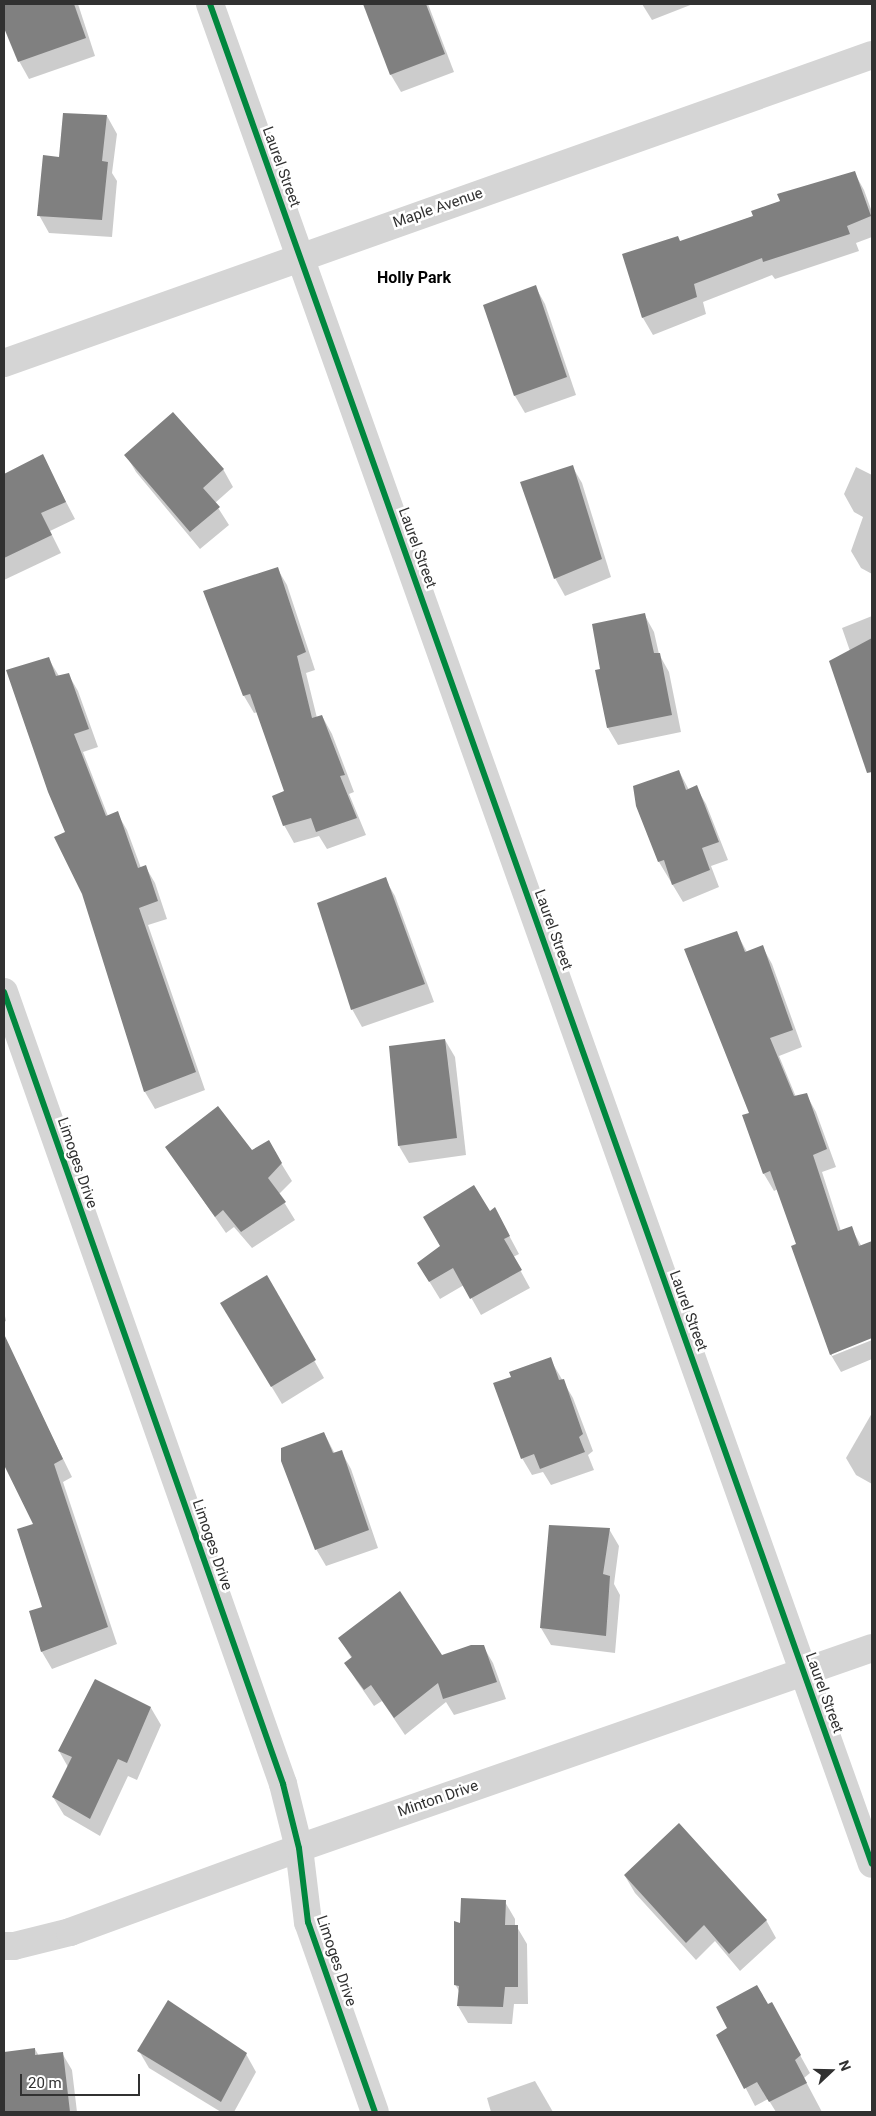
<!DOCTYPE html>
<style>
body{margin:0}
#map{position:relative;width:876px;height:2116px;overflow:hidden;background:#fff;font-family:Roboto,sans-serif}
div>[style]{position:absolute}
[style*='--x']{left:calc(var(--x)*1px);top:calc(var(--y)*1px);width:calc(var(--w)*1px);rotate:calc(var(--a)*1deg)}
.shadow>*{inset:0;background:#0003}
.building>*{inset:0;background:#808080}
.minor>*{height:28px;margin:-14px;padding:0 14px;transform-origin:14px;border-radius:14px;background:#d5d5d5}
.cycleway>*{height:6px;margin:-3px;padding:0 3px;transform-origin:3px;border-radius:3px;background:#00873e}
span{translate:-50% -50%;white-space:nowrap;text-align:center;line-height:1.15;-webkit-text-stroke:5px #fff;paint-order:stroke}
.street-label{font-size:15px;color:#313131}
.neighbourhood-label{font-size:16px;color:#000;font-weight:700}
.frame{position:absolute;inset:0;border:5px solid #313131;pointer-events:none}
.north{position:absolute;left:806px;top:2046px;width:50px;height:50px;-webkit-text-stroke:4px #fff;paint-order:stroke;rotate:69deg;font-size:14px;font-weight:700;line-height:20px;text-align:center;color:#313131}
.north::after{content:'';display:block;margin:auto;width:18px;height:22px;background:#313131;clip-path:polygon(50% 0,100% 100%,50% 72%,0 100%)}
.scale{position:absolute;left:20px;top:2074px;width:120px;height:22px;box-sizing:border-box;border:2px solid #313131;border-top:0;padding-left:6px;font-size:15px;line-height:18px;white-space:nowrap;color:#313131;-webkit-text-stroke:4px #fff;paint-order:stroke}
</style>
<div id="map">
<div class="shadow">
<i style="clip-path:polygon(4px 4px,78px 4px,95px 56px,29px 79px,19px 61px,4px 21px)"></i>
<i style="clip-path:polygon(364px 4px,428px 4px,454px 72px,401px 92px,391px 75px)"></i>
<i style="clip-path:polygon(642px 4px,693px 4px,652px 20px)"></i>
<i style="clip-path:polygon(107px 116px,117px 134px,112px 173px,117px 181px,112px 237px,49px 233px,39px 215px,60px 158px)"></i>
<i style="clip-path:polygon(854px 172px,864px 190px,872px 212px,872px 237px,856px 243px,859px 251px,775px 279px,772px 275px,703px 302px,706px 314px,653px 335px,643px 318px,623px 255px,680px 243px,754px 216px)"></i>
<i style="clip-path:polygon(535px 286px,545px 304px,576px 395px,525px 413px,515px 396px,484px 306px)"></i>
<i style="clip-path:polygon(126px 455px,223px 469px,233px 487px,215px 503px,229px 525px,200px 549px,136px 472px)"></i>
<i style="clip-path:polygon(42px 456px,75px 519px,50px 531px,61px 553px,4px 580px,4px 475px)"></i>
<i style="clip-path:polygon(572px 466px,582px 483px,611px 577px,565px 596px,555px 578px)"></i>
<i style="clip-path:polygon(856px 467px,872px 475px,872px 574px,861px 568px,851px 551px,863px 517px,854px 512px,844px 494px)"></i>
<i style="clip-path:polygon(277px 568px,287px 585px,315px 670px,306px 673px,317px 718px,322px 716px,332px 734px,354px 792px,349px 794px,366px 835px,327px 849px,319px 836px,294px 843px,284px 825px,286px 792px,258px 712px,254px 713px,244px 696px,205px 592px)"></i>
<i style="clip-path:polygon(644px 614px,654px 632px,659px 654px,669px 672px,681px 732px,618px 745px,608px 728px,597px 671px,602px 670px)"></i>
<i style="clip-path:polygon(872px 616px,872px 756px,867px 758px,850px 651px,842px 628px)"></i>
<i style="clip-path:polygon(48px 658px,59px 676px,68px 674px,78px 691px,98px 747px,83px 752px,108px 816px,117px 813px,127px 830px,141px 868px,145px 866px,155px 883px,167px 919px,148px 925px,205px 1090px,155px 1109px,145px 1092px,83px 894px,66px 832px)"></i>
<i style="clip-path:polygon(679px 771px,689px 790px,696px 787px,706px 804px,728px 860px,711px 866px,719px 887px,683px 902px,659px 862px,637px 806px)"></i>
<i style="clip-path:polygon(385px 879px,395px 896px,434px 1002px,362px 1027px,352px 1009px)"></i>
<i style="clip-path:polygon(736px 932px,747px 952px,762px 946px,772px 964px,802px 1047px,779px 1056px,796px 1097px,806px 1094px,816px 1112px,836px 1167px,822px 1172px,841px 1231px,851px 1228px,862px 1247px,872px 1244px,872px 1337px,832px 1353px,832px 1356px,872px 1340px,872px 1359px,841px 1372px,831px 1355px,798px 1245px,778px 1189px,774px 1191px,764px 1174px,743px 1116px,750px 1113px)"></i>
<i style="clip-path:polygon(445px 1040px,455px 1057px,466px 1155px,409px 1163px,399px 1146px,390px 1047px)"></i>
<i style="clip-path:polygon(268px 1142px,292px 1181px,279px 1194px,295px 1220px,252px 1248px,234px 1227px,226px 1233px,167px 1148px,252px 1152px)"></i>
<i style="clip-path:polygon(489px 1213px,504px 1226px,519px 1254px,513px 1257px,530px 1288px,481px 1315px,464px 1285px,440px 1299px,429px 1281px,442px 1247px)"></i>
<i style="clip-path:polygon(267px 1277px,324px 1378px,282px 1404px,232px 1321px)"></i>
<i style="clip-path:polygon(4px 1311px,6px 1321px,4px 1322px)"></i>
<i style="clip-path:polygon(550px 1359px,573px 1398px,593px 1451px,588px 1455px,594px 1470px,551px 1485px,543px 1472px,532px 1475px,522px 1458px,513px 1377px)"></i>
<i style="clip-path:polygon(16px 1363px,72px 1477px,63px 1482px,117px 1644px,52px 1669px,42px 1652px,31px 1612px,44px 1608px,34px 1524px,4px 1462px,4px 1369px)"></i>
<i style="clip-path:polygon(872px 1413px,872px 1484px,856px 1475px,846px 1458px)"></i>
<i style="clip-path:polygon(324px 1433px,335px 1454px,341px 1451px,351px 1469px,378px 1548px,326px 1566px,316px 1549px)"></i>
<i style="clip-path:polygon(609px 1529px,619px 1546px,614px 1584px,620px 1595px,615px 1653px,551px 1645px,541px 1628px)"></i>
<i style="clip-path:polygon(340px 1639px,441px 1656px,483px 1646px,493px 1663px,506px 1699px,454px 1715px,446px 1702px,405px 1735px,382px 1701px,374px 1706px,356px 1680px,346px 1663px,352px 1659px)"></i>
<i style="clip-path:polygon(151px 1708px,161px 1725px,137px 1780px,128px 1776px,100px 1836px,64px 1815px,53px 1797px,68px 1767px,59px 1751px)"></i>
<i style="clip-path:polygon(625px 1876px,766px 1920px,776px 1938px,740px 1971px,715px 1941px,696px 1960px,635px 1893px)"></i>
<i style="clip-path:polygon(505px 1902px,515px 1919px,515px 1926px,517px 1927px,527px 1944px,528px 2004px,514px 2004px,512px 2024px,468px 2023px,458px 2006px,460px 1993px,455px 1984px,461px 1924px)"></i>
<i style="clip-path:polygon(771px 2003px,810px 2073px,804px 2078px,822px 2112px,776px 2112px,768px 2099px,755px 2106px,718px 2035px)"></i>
<i style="clip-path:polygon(35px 2049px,39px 2056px,62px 2053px,72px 2070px,77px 2112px,4px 2112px,4px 2053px)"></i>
<i style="clip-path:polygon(139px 2051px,246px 2054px,256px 2072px,234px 2112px,221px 2112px,149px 2068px)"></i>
<i style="clip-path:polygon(535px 2081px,553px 2112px,491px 2112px,487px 2098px)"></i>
</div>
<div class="building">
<i style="clip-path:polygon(4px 4px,74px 4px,86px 38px,18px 62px,4px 28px)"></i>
<i style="clip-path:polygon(363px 4px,426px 4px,445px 54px,390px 75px)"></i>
<i style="clip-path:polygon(63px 113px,107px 115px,102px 161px,108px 162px,102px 220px,37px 216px,43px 155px,59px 157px)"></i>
<i style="clip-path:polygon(855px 171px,871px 216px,847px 226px,850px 234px,763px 262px,762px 258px,694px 284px,697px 297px,642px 318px,622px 254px,678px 236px,680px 241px,753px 216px,751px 211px,780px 201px,777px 194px)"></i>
<i style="clip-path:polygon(536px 285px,567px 377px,514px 396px,483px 305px)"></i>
<i style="clip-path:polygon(173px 412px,224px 469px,203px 488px,220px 507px,190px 532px,124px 455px)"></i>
<i style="clip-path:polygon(43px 454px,66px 502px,41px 513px,52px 535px,4px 558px,4px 474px)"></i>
<i style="clip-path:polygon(573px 465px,602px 559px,554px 579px,520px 482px)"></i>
<i style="clip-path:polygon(278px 567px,306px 652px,297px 656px,312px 718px,322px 715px,345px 775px,340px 776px,357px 818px,316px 832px,311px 818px,283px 826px,272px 796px,284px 791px,250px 694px,243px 696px,203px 591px)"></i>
<i style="clip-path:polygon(645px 613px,654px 653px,660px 653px,672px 715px,607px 728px,595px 670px,600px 669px,592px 624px)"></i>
<i style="clip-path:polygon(872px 638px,872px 772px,867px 773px,829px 661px)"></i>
<i style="clip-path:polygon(49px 657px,56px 676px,69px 673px,89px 729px,74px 734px,106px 816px,118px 811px,138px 868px,146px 865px,158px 901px,139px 908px,196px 1072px,144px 1092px,82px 894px,54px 837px,65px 832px,48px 792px,6px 670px)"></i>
<i style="clip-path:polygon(679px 770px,686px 790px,697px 785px,719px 842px,702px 848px,710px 870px,672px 885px,664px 860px,658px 862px,636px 806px,633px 786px)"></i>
<i style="clip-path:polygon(386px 877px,425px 984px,351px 1010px,317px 903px)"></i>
<i style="clip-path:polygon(737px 931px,745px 952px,763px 945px,793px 1030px,770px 1038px,794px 1096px,807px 1093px,827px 1149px,813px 1155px,838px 1231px,852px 1226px,859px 1246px,872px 1241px,872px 1338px,830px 1355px,791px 1246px,796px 1244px,770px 1171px,763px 1174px,742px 1115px,749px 1113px,684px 949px)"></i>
<i style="clip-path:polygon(445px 1039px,457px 1138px,398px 1146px,389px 1046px)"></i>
<i style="clip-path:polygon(218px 1106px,252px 1150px,269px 1140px,282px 1163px,268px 1178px,286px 1202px,241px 1232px,223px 1210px,215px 1217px,165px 1147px)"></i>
<i style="clip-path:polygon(474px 1185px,490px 1211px,495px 1207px,510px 1236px,504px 1239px,522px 1270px,470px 1299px,453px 1268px,429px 1282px,417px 1263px,440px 1246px,423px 1217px)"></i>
<i style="clip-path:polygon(267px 1275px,316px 1360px,271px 1387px,220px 1303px)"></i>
<i style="clip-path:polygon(4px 1334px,63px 1459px,54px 1464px,108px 1627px,41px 1652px,29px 1611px,42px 1607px,17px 1529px,33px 1524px,4px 1465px)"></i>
<i style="clip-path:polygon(551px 1357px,559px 1380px,564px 1379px,583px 1434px,579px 1437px,585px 1452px,540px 1469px,534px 1454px,521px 1459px,493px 1383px,511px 1377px,509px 1372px)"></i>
<i style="clip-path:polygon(324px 1432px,333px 1453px,342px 1450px,369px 1530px,315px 1550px,281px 1461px,281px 1448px)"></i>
<i style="clip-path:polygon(549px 1525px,610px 1528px,603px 1574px,610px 1576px,606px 1636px,540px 1628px)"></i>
<i style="clip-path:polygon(400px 1591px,442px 1655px,471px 1645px,484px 1645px,497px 1682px,443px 1699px,438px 1683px,394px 1718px,371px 1685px,364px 1690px,344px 1663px,352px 1657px,338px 1638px)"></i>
<i style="clip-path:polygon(95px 1679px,151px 1707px,127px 1763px,118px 1759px,90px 1819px,52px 1797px,72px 1757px,58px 1751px)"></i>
<i style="clip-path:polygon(679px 1823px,767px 1920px,729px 1954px,704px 1925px,686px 1943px,624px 1875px)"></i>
<i style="clip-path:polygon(461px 1898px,506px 1900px,505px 1925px,518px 1925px,518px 1987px,505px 1987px,503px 2007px,457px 2006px,459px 1986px,454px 1985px,454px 1921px,460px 1923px)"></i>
<i style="clip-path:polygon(757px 1985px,768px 2004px,772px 2002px,801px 2055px,795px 2060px,807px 2083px,769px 2102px,757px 2082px,744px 2089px,716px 2035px,727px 2028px,716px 2007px)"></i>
<i style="clip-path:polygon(168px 2000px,247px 2053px,221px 2102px,137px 2051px)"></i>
<i style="clip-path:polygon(35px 2048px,35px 2055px,63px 2052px,70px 2112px,4px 2112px,4px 2052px)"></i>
</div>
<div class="minor">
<i style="--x:210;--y:4;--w:1974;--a:70.41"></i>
<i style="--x:4;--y:363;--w:921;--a:-19.54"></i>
<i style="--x:4;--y:992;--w:840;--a:70.59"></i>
<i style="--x:283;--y:1784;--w:66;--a:76"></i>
<i style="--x:299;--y:1848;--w:75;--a:83.1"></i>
<i style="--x:308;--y:1922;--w:201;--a:70.6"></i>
<i style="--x:4;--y:1946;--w:10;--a:0"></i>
<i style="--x:14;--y:1946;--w:58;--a:-14"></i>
<i style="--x:70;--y:1932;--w:244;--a:-20.1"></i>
<i style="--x:299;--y:1848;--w:607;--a:-19.24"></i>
</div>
<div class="cycleway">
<i style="--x:210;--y:4;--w:1974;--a:70.41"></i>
<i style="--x:4;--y:992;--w:840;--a:70.59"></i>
<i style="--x:283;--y:1784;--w:66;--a:76"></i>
<i style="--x:299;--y:1848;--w:75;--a:83.1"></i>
<i style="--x:308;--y:1922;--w:201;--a:70.6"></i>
</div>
<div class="street-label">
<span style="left:281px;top:167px;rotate:70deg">Laurel Street</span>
<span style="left:438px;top:208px;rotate:-19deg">Maple Avenue</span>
<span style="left:417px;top:548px;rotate:70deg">Laurel Street</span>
<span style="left:553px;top:930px;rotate:70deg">Laurel Street</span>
<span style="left:77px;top:1163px;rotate:71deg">Limoges Drive</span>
<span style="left:688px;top:1311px;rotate:70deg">Laurel Street</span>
<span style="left:212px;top:1545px;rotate:71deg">Limoges Drive</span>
<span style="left:824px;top:1693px;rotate:70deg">Laurel Street</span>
<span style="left:438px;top:1799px;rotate:-19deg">Minton Drive</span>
<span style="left:336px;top:1961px;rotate:71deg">Limoges Drive</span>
</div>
<div class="neighbourhood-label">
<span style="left:414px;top:278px">Holly Park</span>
</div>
<div class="frame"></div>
<div class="north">N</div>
<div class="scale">20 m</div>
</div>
